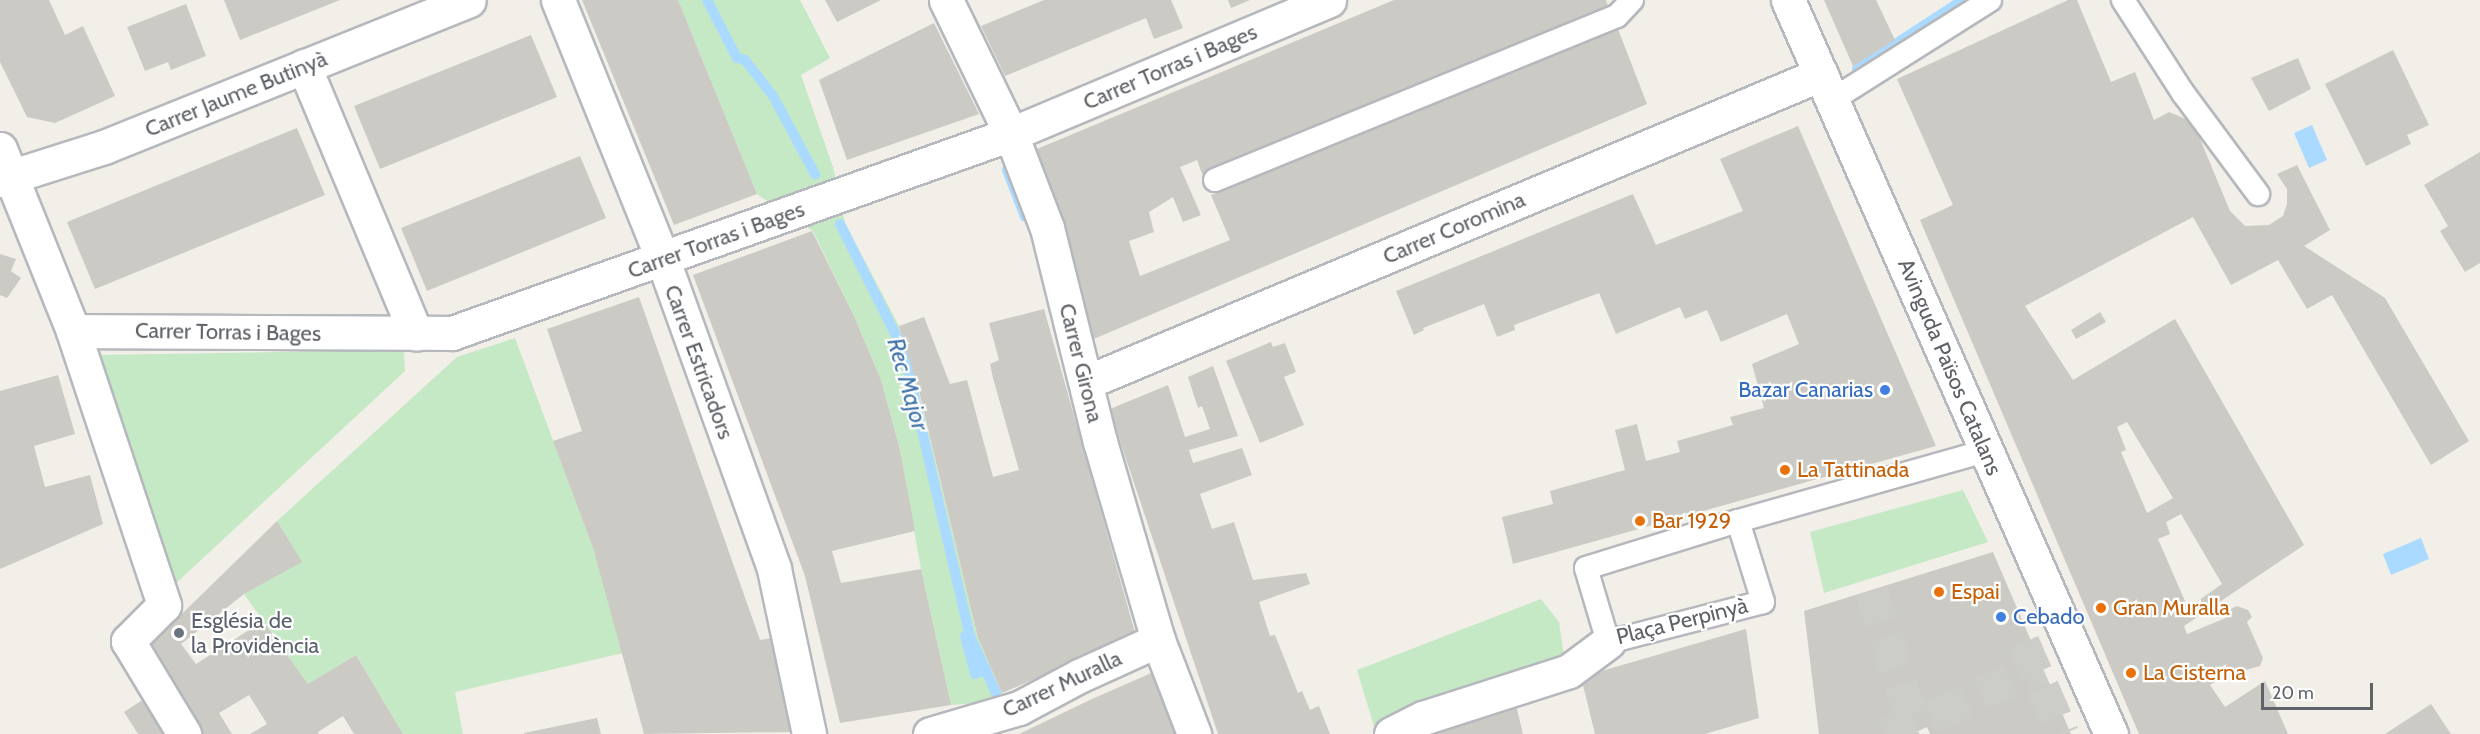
<!DOCTYPE html>
<meta charset="utf-8">
<style>
body{margin:0}
#map{position:relative;width:2480px;height:734px;overflow:hidden;background:#f1efe8;font-family:Cabin,sans-serif}
div>[style]{position:absolute}
[style*='--x']{left:calc(var(--x)*1px);top:calc(var(--y)*1px);width:calc(var(--w)*1px);rotate:calc(var(--a)*1deg)}
.green>*{inset:0;background:#c5e8c5}
.water>*{inset:0;background:#aadaff}
.stream>*{height:10px;margin:-5px;padding:0 5px;transform-origin:5px;border-radius:5px;background:#aadaff}
.building>*{inset:0;background:#cccac5}
.pedestrian-tunnel>*{height:33px;margin-top:-16.5px;transform-origin:0;background:repeating-linear-gradient(90deg,#ccccc8 0 33px,transparent 0 49px)}
.roads{filter:drop-shadow(2px 0 #b5b8bc) drop-shadow(-2px 0 #b5b8bc) drop-shadow(0 2px #b5b8bc) drop-shadow(0 -2px #b5b8bc)}
.service>*{height:22px;margin:-11px;padding:0 11px;transform-origin:11px;border-radius:11px;background:#fff}
.pedestrian>*{height:33px;margin:-16.5px;padding:0 16.5px;transform-origin:16.5px;border-radius:16.5px;background:#fff}
.minor>*{height:33px;margin:-16.5px;padding:0 16.5px;transform-origin:16.5px;border-radius:16.5px;background:#fff}
.secondary>*{height:33px;margin:-16.5px;padding:0 16.5px;transform-origin:16.5px;border-radius:16.5px;background:#fff}
.dots>*{width:16px;height:16px;translate:-50% -50%;box-sizing:border-box;border:3px solid #fff;border-radius:50%}
span{translate:-50% -50%;white-space:nowrap;text-align:center;line-height:1.15;-webkit-text-stroke:4.5px #fff;paint-order:stroke}
.street-label{font-size:22px;color:#5f6368}
.shop-label{font-size:22px;color:#366cbe}
.right{translate:-100% -50%;text-align:right}
.left{translate:0 -50%;text-align:left}
.food-label{font-size:22px;color:#c56008}
.worship-label{font-size:22px;color:#5b616d}
.water-label{font-size:24px;color:#4174aa;font-style:italic}
.scale{position:absolute;left:2261px;top:683px;width:112px;height:27px;box-sizing:border-box;border:3px solid #5f6368;border-top:0;padding-left:8px;font-size:18px;line-height:21px;white-space:nowrap;color:#5f6368;-webkit-text-stroke:4px #fff;paint-order:stroke}
</style>
<div id="map">
<div class="green">
<i style="clip-path:polygon(678px 0,800px 0,830px 58px,801px 75px,833px 167px,845px 223px,899px 326px,912px 364px,978px 638px,1002px 693px,975px 703px,951px 705px,921px 569px,900px 450px,881px 380px,853px 314px,813px 231px,757px 194px)"></i>
<i style="clip-path:polygon(515px 338px,593px 548px,623px 653px,455px 692px,463px 734px,403px 734px,356px 655px,308px 684px,244px 594px,301px 562px,277px 521px,457px 357px)"></i>
<i style="clip-path:polygon(404px 350px,405px 371px,174px 585px,97px 355px)"></i>
<i style="clip-path:polygon(1963px 490px,1988px 542px,1824px 593px,1810px 532px)"></i>
<i style="clip-path:polygon(1541px 599px,1559px 622px,1565px 663px,1376px 733px,1357px 670px)"></i>
</div>
<div class="water">
<i style="clip-path:polygon(2312px 125px,2327px 160px,2309px 168px,2294px 133px)"></i>
<i style="clip-path:polygon(2421px 538px,2429px 559px,2391px 575px,2383px 554px)"></i>
</div>
<div class="stream">
<i style="--x:707;--y:0;--w:65;--a:62.7"></i>
<i style="--x:737;--y:58;--w:8;--a:14"></i>
<i style="--x:745;--y:60;--w:46;--a:52.1"></i>
<i style="--x:773;--y:96;--w:89;--a:61.7"></i>
<i style="--x:1857;--y:69;--w:126;--a:-33.1"></i>
<i style="--x:1007;--y:170;--w:50;--a:69"></i>
<i style="--x:840;--y:224;--w:140;--a:63.3"></i>
<i style="--x:903;--y:349;--w:295;--a:76.9"></i>
<i style="--x:970;--y:636;--w:63;--a:65.5"></i>
<i style="--x:965;--y:636;--w:39;--a:75"></i>
<i style="--x:975;--y:674;--w:12;--a:-20"></i>
</div>
<div class="building">
<i style="clip-path:polygon(0 0,49px 0,65px 35px,83px 26px,115px 96px,55px 123px,27px 117px,0 62px)"></i>
<i style="clip-path:polygon(224px 0,340px 0,240px 40px)"></i>
<i style="clip-path:polygon(582px 0,678px 0,757px 194px,674px 225px)"></i>
<i style="clip-path:polygon(825px 0,881px 0,837px 22px)"></i>
<i style="clip-path:polygon(1044px 0,1171px 0,1183px 28px,1154px 39px,1146px 18px,1005px 76px,981px 26px)"></i>
<i style="clip-path:polygon(1228px 0,1250px 0,1231px 8px)"></i>
<i style="clip-path:polygon(1394px 0,1606px 0,1609px 9px,1202px 174px,1197px 160px,1180px 167px,1201px 215px,1183px 222px,1173px 197px,1149px 212px,1154px 232px,1129px 241px,1140px 276px,1230px 240px,1211px 195px,1616px 24px,1647px 104px,1089px 341px,1032px 151px)"></i>
<i style="clip-path:polygon(1824px 0,1876px 0,1895px 40px,1853px 66px)"></i>
<i style="clip-path:polygon(evenodd,2068px 0,2077px 0,2111px 82px,2135px 72px,2154px 120px,2169px 112px,2193px 122px,2230px 211px,2245px 226px,2269px 225px,2283px 216px,2287px 204px,2287px 189px,2277px 174px,2297px 165px,2330px 230px,2304px 246px,2385px 298px,2469px 441px,2431px 465px,2332px 295px,2307px 309px,2278px 260px,2231px 285px,2193px 217px,2025px 306px,2073px 380px,2175px 319px,2304px 545px,2184px 626px,2187px 634px,2228px 617px,2231px 609px,2237px 606px,2248px 610px,2252px 617px,2247px 622px,2263px 658px,2260px 666px,2238px 672px,2236px 669px,2210px 685px,2225px 707px,2265px 681px,2288px 734px,2139px 734px,1920px 220px,1953px 205px,1897px 79px,2068px 0,2127px 422px,2173px 498px,2147px 513px,2121px 452px,2126px 450px,2117px 427px,2127px 422px,2068px 0,2181px 514px,2222px 584px,2188px 608px,2158px 539px,2170px 534px,2166px 522px,2181px 514px)"></i>
<i style="clip-path:polygon(186px 4px,206px 56px,171px 70px,168px 62px,145px 71px,127px 27px)"></i>
<i style="clip-path:polygon(934px 23px,979px 114px,847px 160px,819px 80px)"></i>
<i style="clip-path:polygon(531px 35px,557px 97px,380px 169px,354px 106px)"></i>
<i style="clip-path:polygon(2393px 50px,2429px 125px,2407px 135px,2411px 144px,2366px 166px,2325px 84px)"></i>
<i style="clip-path:polygon(2298px 58px,2311px 89px,2269px 111px,2251px 78px)"></i>
<i style="clip-path:polygon(1798px 126px,1936px 446px,1513px 564px,1502px 517px,1553px 504px,1550px 491px,1625px 470px,1615px 430px,1637px 424px,1646px 461px,1680px 452px,1677px 441px,1733px 425px,1730px 417px,1764px 408px,1752px 364px,1799px 344px,1787px 314px,1721px 342px,1707px 310px,1685px 319px,1680px 307px,1616px 334px,1599px 293px,1514px 325px,1515px 330px,1497px 337px,1484px 304px,1423px 328px,1424px 330px,1414px 335px,1396px 291px,1633px 194px,1656px 245px,1743px 211px,1720px 159px)"></i>
<i style="clip-path:polygon(297px 128px,325px 195px,95px 289px,67px 222px)"></i>
<i style="clip-path:polygon(2480px 152px,2480px 263px,2465px 272px,2440px 231px,2448px 226px,2424px 185px)"></i>
<i style="clip-path:polygon(580px 156px,606px 218px,427px 291px,401px 228px)"></i>
<i style="clip-path:polygon(812px 231px,853px 314px,881px 380px,900px 450px,915px 531px,832px 551px,841px 583px,921px 569px,951px 705px,840px 723px,805px 576px,693px 275px)"></i>
<i style="clip-path:polygon(0 254px,16px 259px,11px 271px,21px 278px,7px 298px,0 295px)"></i>
<i style="clip-path:polygon(639px 297px,760px 640px,776px 637px,790px 732px,644px 734px,593px 548px,553px 441px,582px 431px,547px 329px)"></i>
<i style="clip-path:polygon(1044px 309px,1136px 636px,1002px 693px,978px 638px,919px 391px,899px 326px,924px 317px,950px 384px,967px 380px,993px 477px,1019px 470px,993px 378px,990px 364px,999px 360px,989px 323px)"></i>
<i style="clip-path:polygon(2100px 312px,2106px 322px,2076px 339px,2071px 330px)"></i>
<i style="clip-path:polygon(1271px 342px,1273px 347px,1285px 343px,1296px 372px,1284px 377px,1304px 425px,1260px 443px,1226px 361px)"></i>
<i style="clip-path:polygon(1213px 366px,1238px 436px,1189px 450px,1193px 463px,1242px 448px,1252px 475px,1200px 494px,1212px 529px,1234px 522px,1253px 580px,1306px 573px,1310px 584px,1259px 602px,1270px 636px,1275px 635px,1298px 693px,1302px 691px,1310px 710px,1319px 706px,1330px 734px,1218px 734px,1125px 456px,1110px 409px,1168px 385px,1185px 437px,1210px 429px,1202px 406px,1198px 408px,1188px 377px)"></i>
<i style="clip-path:polygon(58px 375px,75px 434px,34px 446px,45px 487px,90px 475px,103px 524px,0 569px,0 391px)"></i>
<i style="clip-path:polygon(277px 521px,302px 562px,244px 594px,181px 644px,196px 664px,263px 621px,308px 684px,356px 655px,403px 734px,354px 734px,343px 716px,318px 732px,319px 734px,250px 734px,267px 724px,249px 695px,219px 713px,232px 734px,203px 734px,151px 644px)"></i>
<i style="clip-path:polygon(1993px 552px,2071px 734px,1930px 734px,1927px 727px,1912px 734px,1819px 734px,1804px 611px)"></i>
<i style="clip-path:polygon(1746px 629px,1759px 718px,1705px 734px,1595px 734px,1581px 677px)"></i>
<i style="clip-path:polygon(1156px 671px,1183px 734px,1019px 734px,1092px 699px)"></i>
<i style="clip-path:polygon(144px 699px,166px 734px,138px 734px,124px 712px)"></i>
<i style="clip-path:polygon(1515px 701px,1523px 734px,1425px 734px)"></i>
<i style="clip-path:polygon(2431px 704px,2451px 734px,2385px 734px)"></i>
<i style="clip-path:polygon(597px 718px,601px 734px,524px 734px,524px 733px)"></i>
</div>
<div class="pedestrian-tunnel">
<i style="--x:1871;--y:590;--w:139;--a:72.3"></i>
<i style="--x:2023;--y:642;--w:100;--a:66.5"></i>
<i style="--x:1884;--y:734;--w:56;--a:-21"></i>
<i style="--x:1936;--y:714;--w:116;--a:-24.4"></i>
</div>
<div class="roads">
<div class="service">
<i style="--x:2123;--y:0;--w:111;--a:57.2"></i>
<i style="--x:2183;--y:93;--w:126;--a:53.4"></i>
<i style="--x:1832;--y:100;--w:187;--a:-32.3"></i>
<i style="--x:1215;--y:180;--w:434;--a:-22.2"></i>
<i style="--x:1617;--y:16;--w:22;--a:-47"></i>
<i style="--x:1738;--y:521;--w:85;--a:72.8"></i>
<i style="--x:1763;--y:602;--w:160;--a:165.5"></i>
<i style="--x:1608;--y:642;--w:77;--a:-106.6"></i>
<i style="--x:1586;--y:568;--w:159;--a:-17.2"></i>
<i style="--x:1738;--y:521;--w:258;--a:-15.8"></i>
</div>
<div class="pedestrian">
<i style="--x:304;--y:66;--w:290;--a:67.3"></i>
<i style="--x:73;--y:331;--w:289;--a:71.6"></i>
<i style="--x:164;--y:605;--w:51;--a:135"></i>
<i style="--x:128;--y:641;--w:109;--a:58.9"></i>
<i style="--x:1158;--y:640;--w:101;--a:69"></i>
<i style="--x:1391;--y:734;--w:36;--a:-27"></i>
<i style="--x:1423;--y:718;--w:153;--a:-17.8"></i>
<i style="--x:1569;--y:671;--w:49;--a:-36.6"></i>
</div>
<div class="minor">
<i style="--x:558;--y:0;--w:280;--a:68"></i>
<i style="--x:663;--y:260;--w:328;--a:70.2"></i>
<i style="--x:774;--y:569;--w:169;--a:78"></i>
<i style="--x:0;--y:149;--w:196;--a:68.1"></i>
<i style="--x:73;--y:331;--w:379;--a:0.3"></i>
<i style="--x:452;--y:333;--w:593;--a:-19.6"></i>
<i style="--x:1011;--y:134;--w:345;--a:-22.8"></i>
<i style="--x:0;--y:180;--w:109;--a:-17.6"></i>
<i style="--x:104;--y:147;--w:393;--a:-21.9"></i>
<i style="--x:1087;--y:382;--w:796;--a:-22.76"></i>
<i style="--x:930;--y:734;--w:93;--a:-16.3"></i>
<i style="--x:1019;--y:708;--w:68;--a:-28.1"></i>
<i style="--x:1079;--y:676;--w:87;--a:-24.5"></i>
<i style="--x:1158;--y:640;--w:206;--a:-106.3"></i>
<i style="--x:1100;--y:442;--w:220;--a:-103.9"></i>
<i style="--x:1047;--y:228;--w:101;--a:-111"></i>
<i style="--x:1011;--y:134;--w:149;--a:-115.9"></i>
</div>
<div class="secondary">
<i style="--x:1788;--y:0;--w:802;--a:66.25"></i>
</div>
</div>
<div class="dots">
<i style="left:1885px;top:390px;background:#3f7fe0"></i>
<i style="left:1785px;top:470px;background:#e8710a"></i>
<i style="left:1640px;top:521px;background:#e8710a"></i>
<i style="left:1939px;top:592px;background:#e8710a"></i>
<i style="left:2101px;top:608px;background:#e8710a"></i>
<i style="left:2001px;top:617px;background:#3f7fe0"></i>
<i style="left:179px;top:633px;background:#6b7280"></i>
<i style="left:2131px;top:673px;background:#e8710a"></i>
</div>
<div class="street-label">
<span style="left:1170px;top:67px;rotate:-23deg">Carrer Torras i Bages</span>
<span style="left:236px;top:94px;rotate:-22deg">Carrer Jaume Butinyà</span>
<span style="left:1454px;top:228px;rotate:-23deg">Carrer Coromina</span>
<span style="left:716px;top:240px;rotate:-20deg">Carrer Torras i Bages</span>
<span style="left:228px;top:332px;rotate:1deg">Carrer Torras i Bages</span>
<span style="left:699px;top:362px;rotate:70deg">Carrer Estricadors</span>
<span style="left:1081px;top:363px;rotate:76deg">Carrer Girona</span>
<span style="left:1950px;top:367px;rotate:67deg">Avinguda Països Catalans</span>
<span style="left:1682px;top:621px;rotate:-14deg">Plaça Perpinyà</span>
<span style="left:1062px;top:684px;rotate:-25deg">Carrer Muralla</span>
</div>
<div class="shop-label">
<span class="right" style="left:1873px;top:390px">Bazar Canarias</span>
<span class="left" style="left:2013px;top:617px">Cebado</span>
</div>
<div class="food-label">
<span class="left" style="left:1797px;top:470px">La Tattinada</span>
<span class="left" style="left:1652px;top:521px">Bar 1929</span>
<span class="left" style="left:1951px;top:592px">Espai</span>
<span class="left" style="left:2113px;top:608px">Gran Muralla</span>
<span class="left" style="left:2143px;top:673px">La Cisterna</span>
</div>
<div class="worship-label">
<span class="left" style="left:191px;top:633px">Església de<br>la Providència</span>
</div>
<div class="water-label">
<span style="left:908px;top:384px;rotate:74deg">Rec Major</span>
</div>
<div class="scale">20 m</div>
</div>
